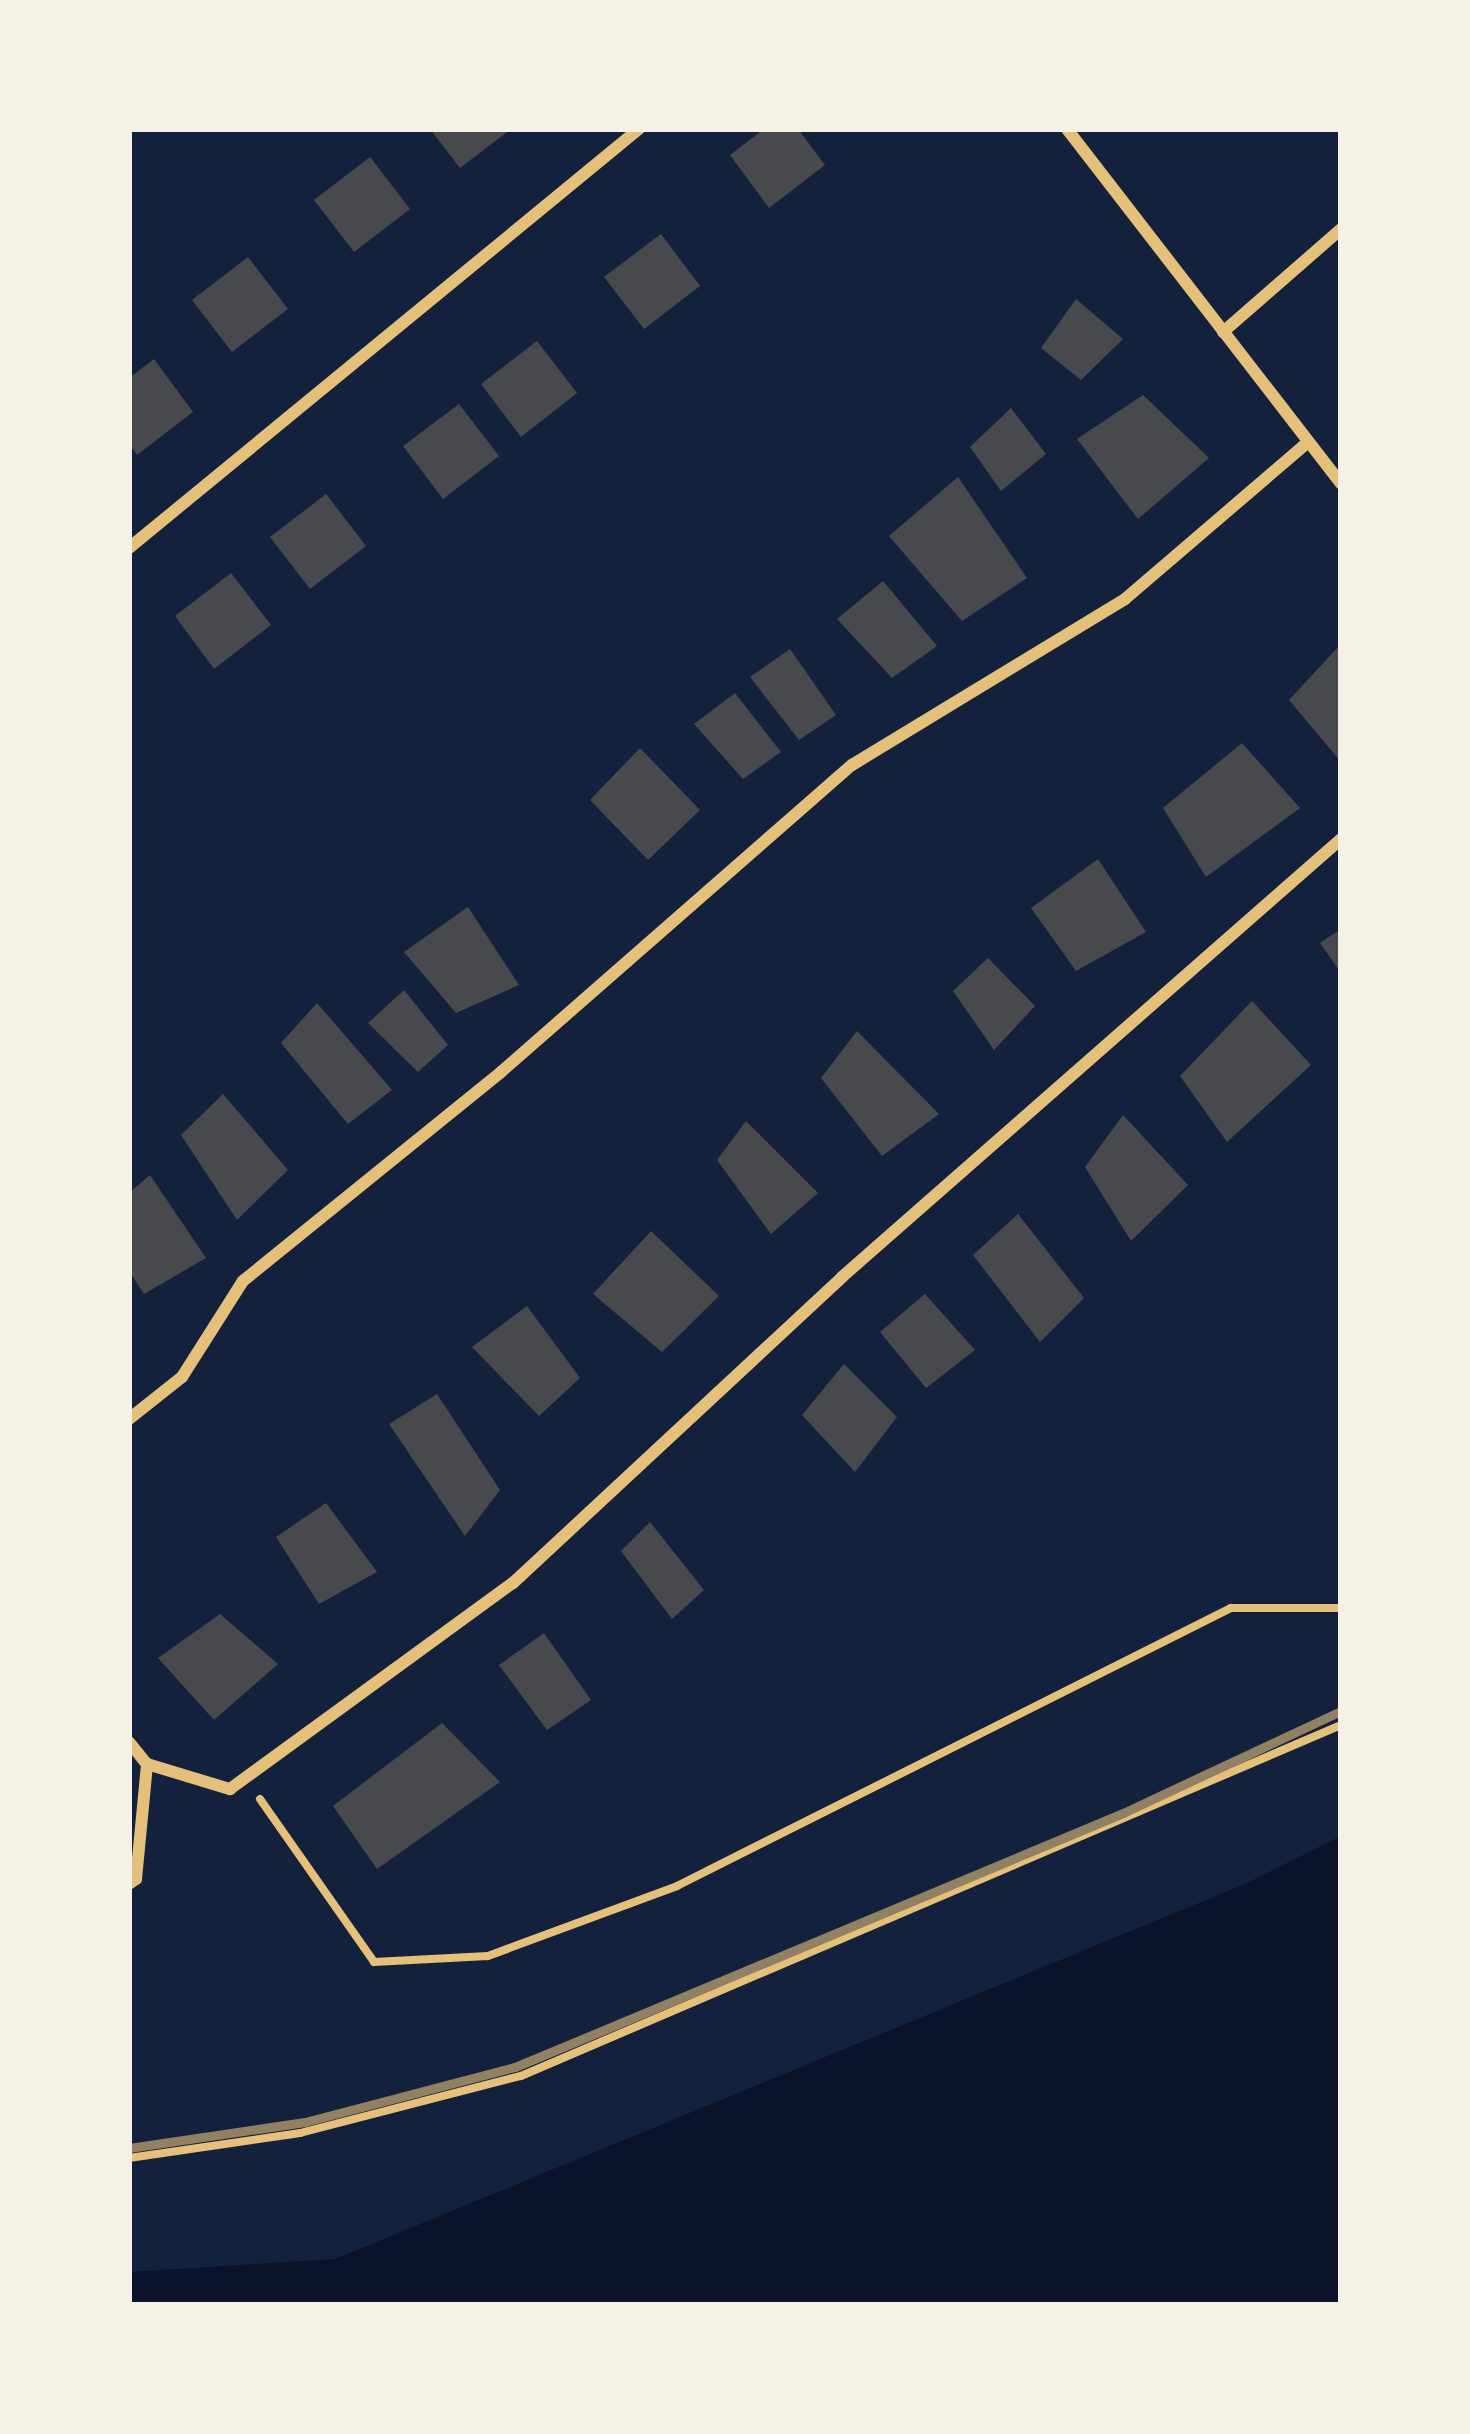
<!DOCTYPE html>
<style>
body{margin:0}
#map{position:relative;width:1470px;height:2434px;overflow:hidden;background:#14213d;font-family:"Noto Sans",sans-serif}
div>[style]{position:absolute}
[style*='--x']{left:calc(var(--x)*1px);top:calc(var(--y)*1px);width:calc(var(--w)*1px);rotate:calc(var(--a)*1deg)}
.water>*{inset:0;background:#0b132b}
.building>*{inset:0;background:#48494c}
.path>*{height:8px;margin:-4px;padding:0 4px;transform-origin:4px;border-radius:4px;background:#e5c07b}
.minor>*{height:12px;margin:-6px;padding:0 6px;transform-origin:6px;border-radius:6px;background:#e5c07b}
.rail>*{height:9px;margin:-4.5px;padding:0 4.5px;transform-origin:4.5px;border-radius:4.5px;background:#918062}
span{translate:-50% -50%;white-space:nowrap;text-align:center;line-height:1.15;-webkit-text-stroke:9px #f6f1e7;paint-order:stroke}
.frame{position:absolute;inset:0;border:132px solid #f6f1e7;pointer-events:none}
</style>
<div id="map">
<div class="water">
<i style="clip-path:polygon(1341px 1836px,1341px 2305px,129px 2305px,129px 2272px,335px 2259px,1245px 1884px)"></i>
</div>
<div class="building">
<i style="clip-path:polygon(430px 129px,511px 129px,460px 168px)"></i>
<i style="clip-path:polygon(764px 129px,798px 129px,825px 165px,769px 208px,730px 155px)"></i>
<i style="clip-path:polygon(370px 157px,410px 209px,354px 252px,314px 200px)"></i>
<i style="clip-path:polygon(661px 234px,700px 286px,644px 329px,604px 277px)"></i>
<i style="clip-path:polygon(248px 257px,288px 309px,232px 352px,192px 300px)"></i>
<i style="clip-path:polygon(1076px 299px,1123px 339px,1081px 380px,1041px 348px)"></i>
<i style="clip-path:polygon(537px 341px,577px 393px,521px 437px,481px 384px)"></i>
<i style="clip-path:polygon(154px 359px,193px 412px,137px 455px,129px 444px,129px 378px)"></i>
<i style="clip-path:polygon(1143px 395px,1209px 458px,1138px 519px,1077px 439px)"></i>
<i style="clip-path:polygon(459px 404px,499px 456px,443px 499px,403px 446px)"></i>
<i style="clip-path:polygon(1011px 408px,1046px 454px,1001px 491px,970px 447px)"></i>
<i style="clip-path:polygon(958px 477px,1027px 578px,962px 621px,889px 536px)"></i>
<i style="clip-path:polygon(326px 494px,366px 546px,310px 589px,270px 537px)"></i>
<i style="clip-path:polygon(231px 573px,271px 625px,214px 669px,175px 616px)"></i>
<i style="clip-path:polygon(883px 581px,937px 646px,892px 678px,837px 619px)"></i>
<i style="clip-path:polygon(1341px 644px,1341px 762px,1289px 700px)"></i>
<i style="clip-path:polygon(790px 649px,836px 715px,799px 740px,750px 677px)"></i>
<i style="clip-path:polygon(735px 693px,781px 752px,743px 779px,694px 724px)"></i>
<i style="clip-path:polygon(1242px 743px,1300px 808px,1206px 877px,1163px 808px)"></i>
<i style="clip-path:polygon(640px 748px,700px 810px,648px 860px,590px 800px)"></i>
<i style="clip-path:polygon(1098px 859px,1146px 932px,1076px 971px,1031px 908px)"></i>
<i style="clip-path:polygon(468px 907px,519px 985px,456px 1013px,404px 952px)"></i>
<i style="clip-path:polygon(1341px 929px,1341px 973px,1320px 943px)"></i>
<i style="clip-path:polygon(988px 958px,1035px 1006px,994px 1050px,953px 991px)"></i>
<i style="clip-path:polygon(404px 990px,448px 1045px,418px 1072px,368px 1023px)"></i>
<i style="clip-path:polygon(1252px 1001px,1311px 1065px,1227px 1142px,1180px 1076px)"></i>
<i style="clip-path:polygon(317px 1003px,392px 1090px,348px 1124px,281px 1043px)"></i>
<i style="clip-path:polygon(857px 1031px,939px 1114px,882px 1156px,821px 1078px)"></i>
<i style="clip-path:polygon(223px 1094px,288px 1170px,237px 1220px,181px 1135px)"></i>
<i style="clip-path:polygon(1123px 1115px,1188px 1185px,1131px 1241px,1085px 1167px)"></i>
<i style="clip-path:polygon(746px 1121px,818px 1193px,771px 1234px,717px 1160px)"></i>
<i style="clip-path:polygon(150px 1175px,206px 1258px,144px 1294px,129px 1271px,129px 1193px)"></i>
<i style="clip-path:polygon(1018px 1214px,1084px 1298px,1040px 1342px,973px 1255px)"></i>
<i style="clip-path:polygon(651px 1231px,719px 1296px,662px 1352px,593px 1294px)"></i>
<i style="clip-path:polygon(925px 1294px,975px 1350px,926px 1388px,880px 1332px)"></i>
<i style="clip-path:polygon(527px 1306px,580px 1378px,539px 1416px,472px 1347px)"></i>
<i style="clip-path:polygon(844px 1364px,897px 1417px,855px 1472px,802px 1415px)"></i>
<i style="clip-path:polygon(437px 1394px,500px 1490px,465px 1536px,389px 1424px)"></i>
<i style="clip-path:polygon(326px 1503px,377px 1572px,319px 1604px,276px 1537px)"></i>
<i style="clip-path:polygon(650px 1522px,704px 1590px,672px 1619px,621px 1551px)"></i>
<i style="clip-path:polygon(220px 1614px,278px 1664px,214px 1720px,158px 1658px)"></i>
<i style="clip-path:polygon(544px 1633px,591px 1700px,547px 1730px,499px 1665px)"></i>
<i style="clip-path:polygon(442px 1723px,500px 1782px,377px 1869px,333px 1806px)"></i>
</div>
<div class="path">
<i style="--x:260;--y:1799;--w:199;--a:55"></i>
<i style="--x:374;--y:1962;--w:114;--a:-3"></i>
<i style="--x:488;--y:1956;--w:202;--a:-20.3"></i>
<i style="--x:677;--y:1886;--w:620;--a:-26.65"></i>
<i style="--x:1231;--y:1608;--w:110;--a:0"></i>
<i style="--x:129;--y:2158;--w:173;--a:-8.3"></i>
<i style="--x:300;--y:2133;--w:228;--a:-14.5"></i>
<i style="--x:521;--y:2076;--w:892;--a:-23.17"></i>
</div>
<div class="minor">
<i style="--x:1067;--y:129;--w:448;--a:52.3"></i>
<i style="--x:1223;--y:332;--w:157;--a:-41.1"></i>
<i style="--x:129;--y:548;--w:660;--a:-39.41"></i>
<i style="--x:129;--y:1419;--w:68;--a:-38.4"></i>
<i style="--x:182;--y:1377;--w:114;--a:-57.6"></i>
<i style="--x:243;--y:1281;--w:332;--a:-39"></i>
<i style="--x:501;--y:1072;--w:466;--a:-41.2"></i>
<i style="--x:852;--y:765;--w:320;--a:-31.3"></i>
<i style="--x:1125;--y:599;--w:241;--a:-40.6"></i>
<i style="--x:129;--y:1742;--w:28;--a:51"></i>
<i style="--x:129;--y:1884;--w:9;--a:-36"></i>
<i style="--x:136;--y:1879;--w:116;--a:-84.5"></i>
<i style="--x:147;--y:1764;--w:87;--a:16.8"></i>
<i style="--x:230;--y:1789;--w:350;--a:-36.1"></i>
<i style="--x:513;--y:1583;--w:449;--a:-42.9"></i>
<i style="--x:842;--y:1277;--w:664;--a:-41.28"></i>
</div>
<div class="rail">
<i style="--x:129;--y:2148;--w:178;--a:-8.4"></i>
<i style="--x:305;--y:2122;--w:217;--a:-14.7"></i>
<i style="--x:515;--y:2067;--w:659;--a:-22.67"></i>
<i style="--x:1123;--y:1813;--w:241;--a:-25.1"></i>
</div>
<div class="frame"></div>
</div>
